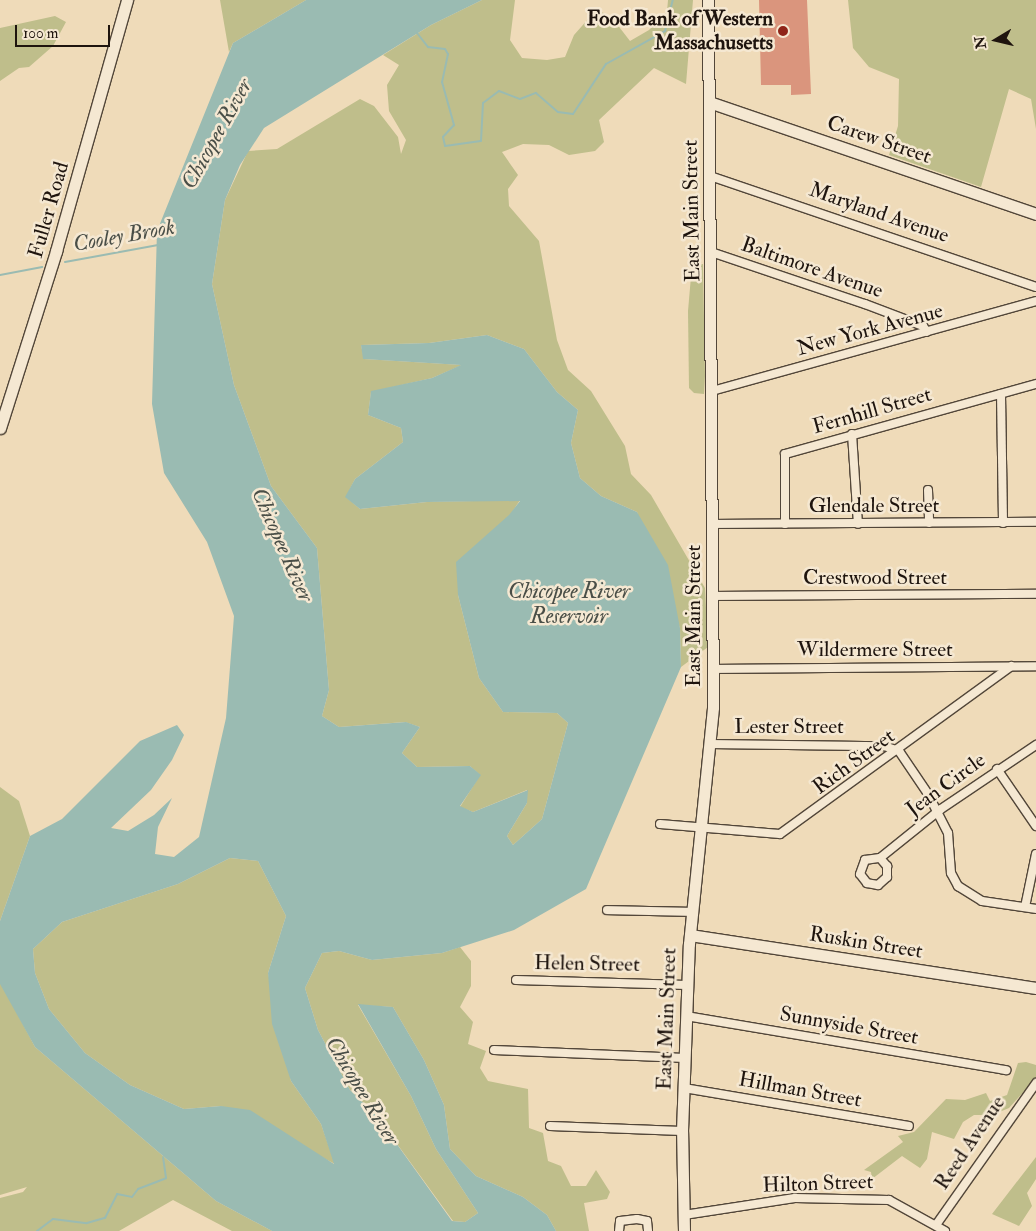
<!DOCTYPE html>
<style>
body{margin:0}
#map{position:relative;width:1036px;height:1231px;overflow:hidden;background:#efdbb9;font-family:"IM FELL Double Pica",serif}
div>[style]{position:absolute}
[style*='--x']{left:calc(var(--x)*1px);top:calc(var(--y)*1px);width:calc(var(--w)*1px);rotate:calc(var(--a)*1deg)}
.green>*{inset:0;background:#bfbe8b}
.water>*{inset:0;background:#9abbb2}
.stream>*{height:2px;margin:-1px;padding:0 1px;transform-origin:1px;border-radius:1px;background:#9abbb2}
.building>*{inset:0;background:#da957d}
.roads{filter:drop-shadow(1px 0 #524639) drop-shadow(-1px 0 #524639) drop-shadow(0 1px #524639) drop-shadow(0 -1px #524639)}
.street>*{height:8px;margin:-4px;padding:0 4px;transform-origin:4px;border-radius:4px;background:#f5e8d2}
.secondary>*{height:11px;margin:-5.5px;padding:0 5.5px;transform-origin:5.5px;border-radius:5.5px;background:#f5e8d2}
.dots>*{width:14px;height:14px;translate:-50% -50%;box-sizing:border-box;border:2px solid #f5e8d2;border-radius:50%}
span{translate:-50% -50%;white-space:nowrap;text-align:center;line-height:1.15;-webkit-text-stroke:5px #f5e8d2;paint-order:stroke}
.poi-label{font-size:21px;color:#1e140e;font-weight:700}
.right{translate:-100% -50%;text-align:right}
.street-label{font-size:21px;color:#1e140e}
.water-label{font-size:22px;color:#494e47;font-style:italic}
.north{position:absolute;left:971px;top:15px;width:50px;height:50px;-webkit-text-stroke:4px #f5e8d2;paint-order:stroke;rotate:261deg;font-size:14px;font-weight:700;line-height:20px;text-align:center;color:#1e140e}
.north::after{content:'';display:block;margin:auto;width:18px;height:22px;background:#1e140e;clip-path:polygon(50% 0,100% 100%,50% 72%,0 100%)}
.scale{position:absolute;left:15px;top:25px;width:95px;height:22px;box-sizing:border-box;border:2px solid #1e140e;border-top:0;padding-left:6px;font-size:15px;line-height:18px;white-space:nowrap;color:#1e140e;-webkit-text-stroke:4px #f5e8d2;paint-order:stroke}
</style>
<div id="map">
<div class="green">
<i style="clip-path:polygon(220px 0,306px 0,233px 43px,229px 52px)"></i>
<i style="clip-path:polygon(482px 0,515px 0,510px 40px,522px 58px,547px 60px,565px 57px,574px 35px,597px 9px,613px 19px,630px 41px,649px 30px,667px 12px,668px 0,693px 0,686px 84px,654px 68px,599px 120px,604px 142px,595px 151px,569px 155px,549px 145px,523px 144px,502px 152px,518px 175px,508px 189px,509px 206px,539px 241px,557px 340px,568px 370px,591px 391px,625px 446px,631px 474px,651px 495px,705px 588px,708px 647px,681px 667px,680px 628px,637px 512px,601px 496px,580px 478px,571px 443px,578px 410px,557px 392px,524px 349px,487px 335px,429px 343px,361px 345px,364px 359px,462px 365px,432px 378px,371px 392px,368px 415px,401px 428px,403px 442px,355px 479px,346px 497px,360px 509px,427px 502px,520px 500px,458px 595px,479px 678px,503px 712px,557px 713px,568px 723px,542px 819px,513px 845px,507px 836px,527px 803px,527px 790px,473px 812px,460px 807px,480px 775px,470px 766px,417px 767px,402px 753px,420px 727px,405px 722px,339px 727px,322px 716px,329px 690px,317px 548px,271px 486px,234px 385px,212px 284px,225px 200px,248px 151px,277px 149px,360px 99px,374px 106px,398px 137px,401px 154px,406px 140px,389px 111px,387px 85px,399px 65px,383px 55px,431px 25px)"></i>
<i style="clip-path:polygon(848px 0,1036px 0,1036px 129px,1031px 99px,1009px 89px,981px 187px,889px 155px,898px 126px,899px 79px,869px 67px,853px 48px)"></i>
<i style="clip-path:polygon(55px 16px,66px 22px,53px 46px,29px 67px,19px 68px,0 81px,0 28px)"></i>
<i style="clip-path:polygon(703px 264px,705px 376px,704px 394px,694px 393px,689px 388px,688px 311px,692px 265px)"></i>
<i style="clip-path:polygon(0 787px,19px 801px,30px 836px,0 921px)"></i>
<i style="clip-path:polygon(230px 858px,258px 861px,286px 916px,268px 973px,291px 1081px,321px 1124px,335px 1164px,221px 1106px,184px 1109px,130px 1085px,85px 1053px,49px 1009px,35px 973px,33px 949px,62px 922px,178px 884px)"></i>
<i style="clip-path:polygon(460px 947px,471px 961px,471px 986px,460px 1007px,473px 1022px,468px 1044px,486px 1051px,480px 1068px,488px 1081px,528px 1089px,529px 1128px,543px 1133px,548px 1161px,561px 1166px,571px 1186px,586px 1186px,596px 1170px,610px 1192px,607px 1199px,584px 1203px,589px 1231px,556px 1231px,547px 1215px,523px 1197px,476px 1176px,450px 1149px,444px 1105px,424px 1060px,393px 1007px,358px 1005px,411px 1096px,436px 1149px,478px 1213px,465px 1222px,453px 1221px,376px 1115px,350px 1090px,318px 1030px,305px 988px,322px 953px,339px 951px,372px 960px,442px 953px)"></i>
<i style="clip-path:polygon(0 981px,35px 1047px,216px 1201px,272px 1231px,232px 1231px,173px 1200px,119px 1231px,0 1231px,0 1198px,23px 1192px,27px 1187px,0 1195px)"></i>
<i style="clip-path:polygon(1026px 1062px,1036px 1065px,1036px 1078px,1009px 1108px,992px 1115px,974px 1115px,963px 1122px,954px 1139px,932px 1132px,927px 1159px,920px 1168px,902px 1156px,872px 1179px,871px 1172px,864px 1170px,903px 1142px,898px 1136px,914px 1132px,946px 1099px,965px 1100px,986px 1093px,990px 1101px,1007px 1095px,1018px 1063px)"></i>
<i style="clip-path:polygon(1036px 1157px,1036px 1179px,1027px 1193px,1032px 1206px,1019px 1226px,992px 1214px)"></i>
</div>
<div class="water">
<i style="clip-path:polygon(evenodd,306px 0,482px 0,431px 25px,264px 128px,240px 165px,225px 200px,212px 284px,234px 385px,271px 486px,317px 548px,329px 690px,322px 716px,339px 727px,406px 722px,420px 727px,402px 753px,417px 767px,470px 766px,481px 775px,460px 806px,473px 812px,528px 790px,527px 803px,507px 836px,513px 845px,542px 819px,568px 723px,557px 713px,503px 712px,479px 678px,458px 595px,456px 562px,509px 515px,520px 501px,427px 502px,360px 509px,345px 497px,355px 479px,403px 442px,401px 428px,368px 415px,371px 391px,432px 378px,461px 365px,363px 359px,361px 345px,429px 343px,487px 335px,524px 349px,557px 392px,578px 410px,571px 443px,580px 478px,601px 496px,637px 512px,668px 565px,680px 628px,681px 667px,586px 889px,514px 930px,442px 953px,372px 960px,339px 951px,322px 953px,305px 988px,318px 1030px,350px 1090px,376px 1115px,452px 1221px,465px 1222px,478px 1213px,436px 1149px,411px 1096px,358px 1004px,393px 1007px,424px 1060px,444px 1105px,450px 1149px,476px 1176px,523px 1197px,547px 1215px,556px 1231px,272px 1231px,216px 1201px,35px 1047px,0 984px,0 921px,30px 836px,62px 819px,140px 741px,177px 725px,184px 735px,172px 760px,151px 790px,111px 828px,128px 831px,154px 815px,172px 798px,158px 827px,155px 854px,174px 857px,199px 837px,226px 718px,234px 616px,207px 542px,164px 473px,152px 404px,157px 231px,233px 43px,306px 0,230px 858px,258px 861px,286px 916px,268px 973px,272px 1024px,291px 1081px,321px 1124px,334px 1164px,250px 1110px,221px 1106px,184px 1109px,130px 1085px,85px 1053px,49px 1009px,35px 973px,33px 949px,62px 922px,178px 884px,230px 858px)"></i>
</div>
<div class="stream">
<i style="--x:417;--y:33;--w:18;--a:52"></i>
<i style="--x:428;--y:47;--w:17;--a:7"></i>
<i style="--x:445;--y:49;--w:6;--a:59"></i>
<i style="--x:448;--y:54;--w:29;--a:102"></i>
<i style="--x:442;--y:82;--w:45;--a:74.4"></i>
<i style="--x:454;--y:125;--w:16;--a:133"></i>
<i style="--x:443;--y:137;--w:9;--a:77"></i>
<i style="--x:445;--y:146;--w:36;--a:-8"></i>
<i style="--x:481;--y:141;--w:38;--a:-87"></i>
<i style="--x:483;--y:103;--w:20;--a:-37"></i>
<i style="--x:499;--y:91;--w:22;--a:21"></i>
<i style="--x:520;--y:99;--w:17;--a:-21"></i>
<i style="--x:536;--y:93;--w:29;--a:41"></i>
<i style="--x:558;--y:112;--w:15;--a:8"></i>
<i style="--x:573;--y:114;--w:60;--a:-56.6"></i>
<i style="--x:606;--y:64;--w:68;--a:-29.2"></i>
<i style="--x:665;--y:31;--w:32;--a:-76"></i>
<i style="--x:65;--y:262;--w:96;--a:-10.3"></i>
<i style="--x:0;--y:275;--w:43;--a:-10.8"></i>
<i style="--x:37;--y:1231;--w:20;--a:-37"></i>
<i style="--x:53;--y:1219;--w:34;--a:7"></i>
<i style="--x:87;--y:1223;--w:19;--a:-16"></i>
<i style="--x:105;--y:1218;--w:27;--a:-63"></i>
<i style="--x:117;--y:1194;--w:15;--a:11"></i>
<i style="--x:132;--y:1197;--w:10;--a:-53"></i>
<i style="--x:138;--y:1189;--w:30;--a:-21"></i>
<i style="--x:166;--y:1178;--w:21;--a:-98"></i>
</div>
<div class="building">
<i style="clip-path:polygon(759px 0,807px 0,811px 94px,791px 95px,791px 85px,761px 85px)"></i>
</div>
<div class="roads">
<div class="street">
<i style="--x:710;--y:176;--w:344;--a:18.8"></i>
<i style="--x:711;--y:252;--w:163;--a:18.7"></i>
<i style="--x:865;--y:304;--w:62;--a:20.8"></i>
<i style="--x:923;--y:326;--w:7;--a:56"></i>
<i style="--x:712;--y:391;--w:336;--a:-15.5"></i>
<i style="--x:1001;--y:394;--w:129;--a:89.1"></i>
<i style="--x:852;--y:434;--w:90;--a:86.2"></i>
<i style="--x:928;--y:490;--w:33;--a:88"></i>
<i style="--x:713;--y:524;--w:323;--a:-0.4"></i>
<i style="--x:785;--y:524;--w:70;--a:-90"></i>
<i style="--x:785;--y:454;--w:261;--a:-15.6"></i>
<i style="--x:714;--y:596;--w:322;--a:-0.4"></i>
<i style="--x:713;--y:669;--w:323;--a:-0.5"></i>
<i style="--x:709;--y:744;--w:175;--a:0.7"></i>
<i style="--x:884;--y:746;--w:16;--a:18"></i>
<i style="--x:899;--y:751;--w:52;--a:56"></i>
<i style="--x:928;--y:794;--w:44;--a:62.9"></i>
<i style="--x:948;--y:833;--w:40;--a:85.7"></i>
<i style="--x:951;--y:873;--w:15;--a:62"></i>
<i style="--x:958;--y:886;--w:28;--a:32"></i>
<i style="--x:982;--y:901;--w:55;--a:8.4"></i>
<i style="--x:997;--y:769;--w:69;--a:55.6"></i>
<i style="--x:660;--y:824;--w:120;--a:4.8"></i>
<i style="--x:780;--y:834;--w:286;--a:-36"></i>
<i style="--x:880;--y:858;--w:11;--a:49"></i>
<i style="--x:887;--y:866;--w:11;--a:90"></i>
<i style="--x:887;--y:877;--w:12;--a:138"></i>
<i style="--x:878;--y:885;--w:11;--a:-170"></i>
<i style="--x:867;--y:883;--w:11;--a:-128"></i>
<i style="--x:860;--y:874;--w:15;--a:-70"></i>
<i style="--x:865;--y:860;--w:15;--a:-8"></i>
<i style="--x:880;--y:858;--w:78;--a:-38.8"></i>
<i style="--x:941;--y:809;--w:115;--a:-34"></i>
<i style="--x:1025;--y:907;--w:54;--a:-78.3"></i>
<i style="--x:607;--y:910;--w:85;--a:1.3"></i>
<i style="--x:516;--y:980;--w:171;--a:1.7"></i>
<i style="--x:686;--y:1016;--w:325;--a:9.6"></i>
<i style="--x:494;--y:1050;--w:191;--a:2.4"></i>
<i style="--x:684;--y:1088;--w:228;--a:9.6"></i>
<i style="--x:550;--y:1126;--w:132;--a:2.2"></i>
<i style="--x:684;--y:1215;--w:112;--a:-8.7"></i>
<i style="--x:795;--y:1198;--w:94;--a:1.2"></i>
<i style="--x:889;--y:1200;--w:64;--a:29"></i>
<i style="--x:936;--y:1225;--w:174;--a:-54.8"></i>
<i style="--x:619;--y:1231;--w:10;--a:-84"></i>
<i style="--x:620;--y:1221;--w:17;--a:-7"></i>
<i style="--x:637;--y:1219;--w:10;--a:11"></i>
<i style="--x:647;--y:1221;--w:10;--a:84"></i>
</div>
<div class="secondary">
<i style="--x:709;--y:102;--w:346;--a:18.9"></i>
<i style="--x:0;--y:428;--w:186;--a:-72.4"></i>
<i style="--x:56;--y:251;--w:261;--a:-74.2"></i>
<i style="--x:690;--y:935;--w:350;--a:8.7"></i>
<i style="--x:684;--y:1231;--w:100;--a:-91.1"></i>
<i style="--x:682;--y:1131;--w:187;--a:-87.9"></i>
<i style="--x:689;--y:944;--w:238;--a:-84.2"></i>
<i style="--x:713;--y:707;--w:707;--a:-90.41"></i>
</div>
</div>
<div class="dots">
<i style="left:783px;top:31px;background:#8f2418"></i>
</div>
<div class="poi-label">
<span class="right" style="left:773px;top:31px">Food Bank of Western<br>Massachusetts</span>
</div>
<div class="street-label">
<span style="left:879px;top:140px;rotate:19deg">Carew Street</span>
<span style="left:49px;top:210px;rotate:-74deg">Fuller Road</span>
<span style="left:692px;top:211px;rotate:-91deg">East Main Street</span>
<span style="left:879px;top:213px;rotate:19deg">Maryland Avenue</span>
<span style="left:812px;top:268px;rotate:19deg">Baltimore Avenue</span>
<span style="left:870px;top:330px;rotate:-15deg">New York Avenue</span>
<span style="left:872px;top:411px;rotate:-16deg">Fernhill Street</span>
<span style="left:874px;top:506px">Glendale Street</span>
<span style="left:875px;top:578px">Crestwood Street</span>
<span style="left:694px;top:616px;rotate:-90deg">East Main Street</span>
<span style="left:875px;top:650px">Wildermere Street</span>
<span style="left:789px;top:727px">Lester Street</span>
<span style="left:854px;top:762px;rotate:-36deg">Rich Street</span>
<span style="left:946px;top:785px;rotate:-36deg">Jean Circle</span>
<span style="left:866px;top:943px;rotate:9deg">Ruskin Street</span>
<span style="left:587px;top:964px;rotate:1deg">Helen Street</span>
<span style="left:667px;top:1019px;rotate:-88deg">East Main Street</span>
<span style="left:849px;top:1026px;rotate:10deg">Sunnyside Street</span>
<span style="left:800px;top:1090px;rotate:10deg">Hillman Street</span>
<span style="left:970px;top:1143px;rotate:-56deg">Reed Avenue</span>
<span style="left:818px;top:1184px;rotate:-2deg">Hilton Street</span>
</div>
<div class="water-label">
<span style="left:217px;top:134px;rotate:-61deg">Chicopee River</span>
<span style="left:124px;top:236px;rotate:-10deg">Cooley Brook</span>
<span style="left:282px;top:545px;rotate:66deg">Chicopee River</span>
<span style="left:569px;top:604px">Chicopee River<br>Reservoir</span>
<span style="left:362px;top:1091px;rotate:59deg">Chicopee River</span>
</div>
<div class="north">N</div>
<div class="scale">100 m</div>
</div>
